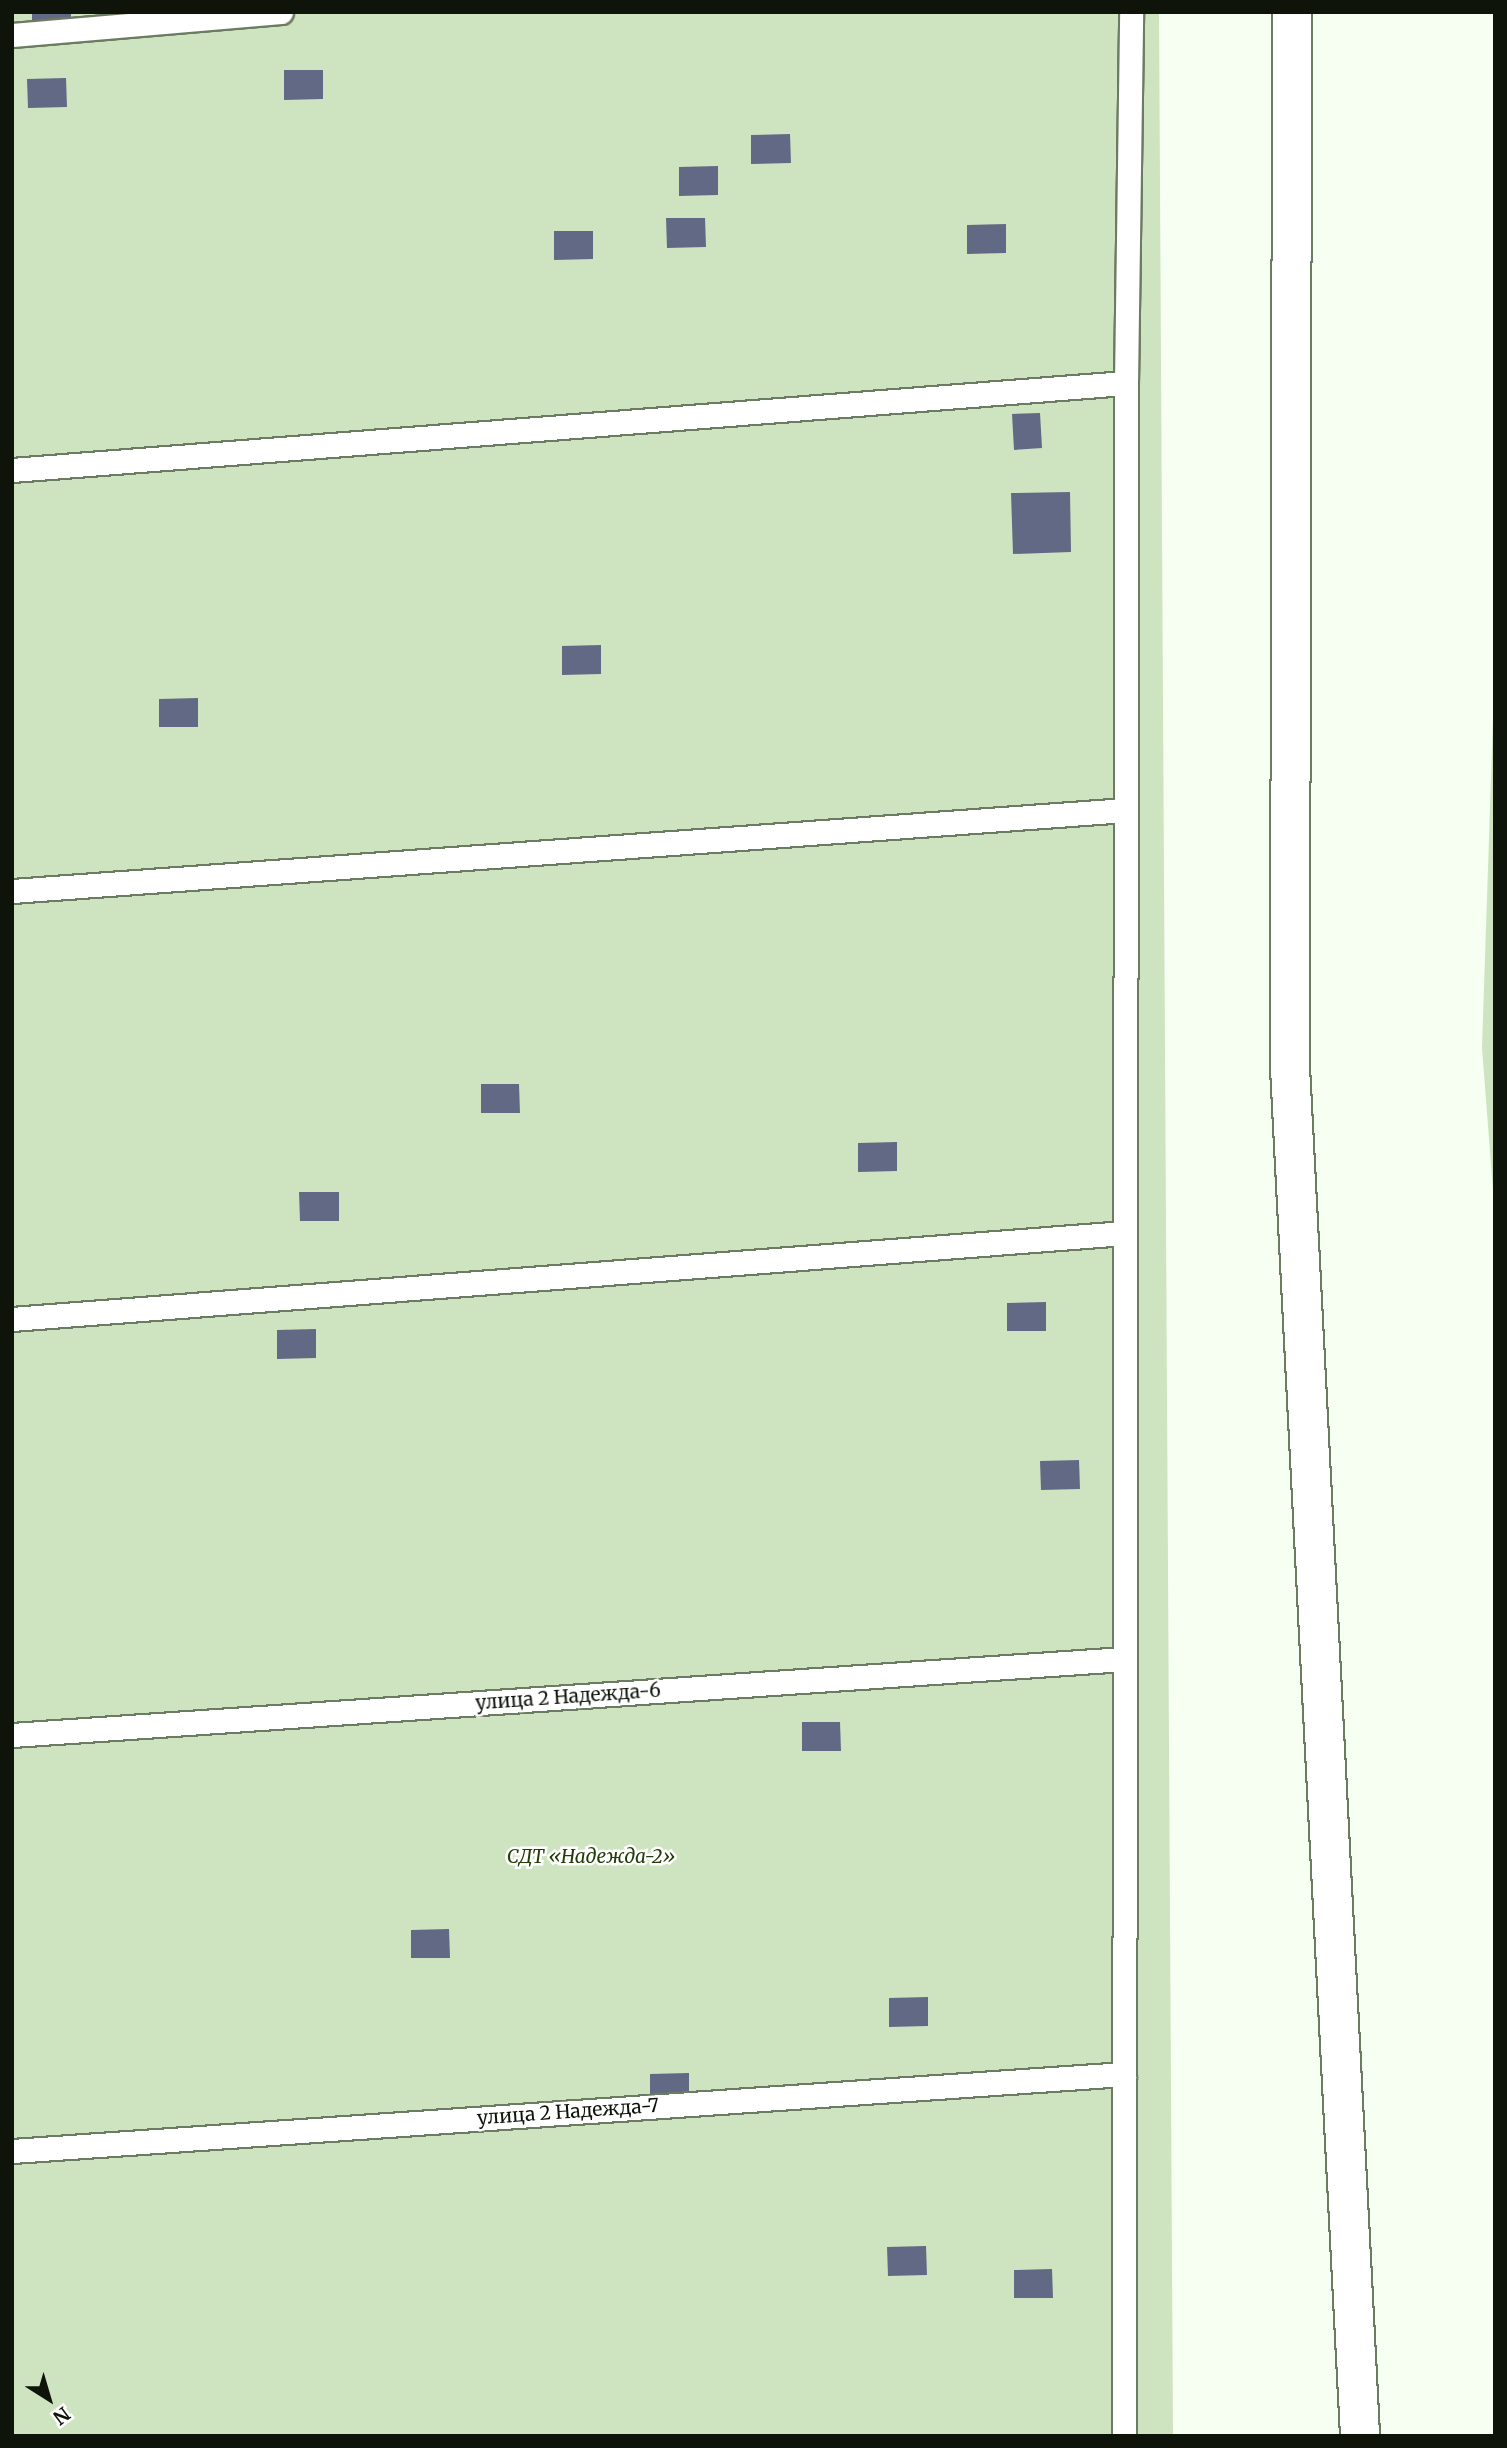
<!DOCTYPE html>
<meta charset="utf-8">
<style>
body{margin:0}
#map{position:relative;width:1507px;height:2448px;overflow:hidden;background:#f7fef2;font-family:Merriweather,serif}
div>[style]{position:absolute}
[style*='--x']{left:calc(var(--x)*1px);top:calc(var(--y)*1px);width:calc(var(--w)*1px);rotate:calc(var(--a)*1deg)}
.green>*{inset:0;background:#cee4c0}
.building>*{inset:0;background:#626984}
.roads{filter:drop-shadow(2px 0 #6c7c62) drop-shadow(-2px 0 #6c7c62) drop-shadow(0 2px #6c7c62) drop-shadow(0 -2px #6c7c62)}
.lane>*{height:23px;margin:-11.5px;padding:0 11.5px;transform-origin:11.5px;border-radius:11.5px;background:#fff}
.secondary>*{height:38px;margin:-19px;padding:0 19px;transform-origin:19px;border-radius:19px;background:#fff}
span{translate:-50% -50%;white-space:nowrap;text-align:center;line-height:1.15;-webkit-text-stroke:5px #fff;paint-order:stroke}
.street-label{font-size:19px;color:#0e140a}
.park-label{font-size:19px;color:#233d08;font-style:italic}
.frame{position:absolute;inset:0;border:14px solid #0e140a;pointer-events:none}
.north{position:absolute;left:14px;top:2364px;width:70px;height:70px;-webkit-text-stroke:5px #fff;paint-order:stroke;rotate:143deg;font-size:19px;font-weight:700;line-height:28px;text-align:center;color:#0e140a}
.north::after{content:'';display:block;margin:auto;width:24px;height:32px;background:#0e140a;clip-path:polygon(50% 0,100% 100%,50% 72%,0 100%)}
</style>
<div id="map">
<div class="green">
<i style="clip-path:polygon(12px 12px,1159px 12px,1173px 2436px,12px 2436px)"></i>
<i style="clip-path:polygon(1495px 658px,1495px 1216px,1482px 1048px)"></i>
</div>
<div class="building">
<i style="clip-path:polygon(32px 12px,71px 12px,71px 31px,32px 31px)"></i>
<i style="clip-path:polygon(284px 70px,323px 70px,323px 99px,284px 100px)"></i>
<i style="clip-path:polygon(66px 78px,67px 107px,28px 108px,27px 79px)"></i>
<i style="clip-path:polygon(790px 134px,791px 163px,751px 164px,751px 135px)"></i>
<i style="clip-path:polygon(718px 166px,718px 195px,679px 196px,679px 167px)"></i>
<i style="clip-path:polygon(666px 218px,705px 218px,706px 247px,667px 248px)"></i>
<i style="clip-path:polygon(1006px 224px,1006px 253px,967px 254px,967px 225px)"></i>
<i style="clip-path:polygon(554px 231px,593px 231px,593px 259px,554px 260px)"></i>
<i style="clip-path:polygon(1040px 413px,1042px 448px,1014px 450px,1012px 414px)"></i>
<i style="clip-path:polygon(1070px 492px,1071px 552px,1013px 554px,1011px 493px)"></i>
<i style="clip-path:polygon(601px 645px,601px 674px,562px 675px,562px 646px)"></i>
<i style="clip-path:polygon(198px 698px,198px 727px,159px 727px,159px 699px)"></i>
<i style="clip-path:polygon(481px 1084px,519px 1084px,520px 1113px,481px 1113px)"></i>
<i style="clip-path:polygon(897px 1142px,897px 1171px,858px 1172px,858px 1143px)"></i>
<i style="clip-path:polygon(299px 1192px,339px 1192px,339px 1221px,300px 1221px)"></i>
<i style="clip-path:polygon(1046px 1302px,1046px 1331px,1007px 1331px,1007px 1303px)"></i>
<i style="clip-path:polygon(316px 1329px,316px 1358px,277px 1359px,277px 1330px)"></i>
<i style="clip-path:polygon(1079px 1460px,1080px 1489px,1041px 1490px,1040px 1461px)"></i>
<i style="clip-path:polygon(802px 1722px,840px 1722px,841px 1751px,802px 1751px)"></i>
<i style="clip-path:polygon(449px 1929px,450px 1958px,411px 1958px,411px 1930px)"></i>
<i style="clip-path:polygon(928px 1997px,928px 2026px,889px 2027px,889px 1998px)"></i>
<i style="clip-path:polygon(689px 2073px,689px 2102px,650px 2102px,650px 2074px)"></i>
<i style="clip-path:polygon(926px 2246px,927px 2275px,888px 2276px,887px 2247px)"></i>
<i style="clip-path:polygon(1052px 2269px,1053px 2298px,1014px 2298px,1014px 2270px)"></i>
</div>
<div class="roads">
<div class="lane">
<i style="--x:12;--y:35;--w:270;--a:-4.9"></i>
<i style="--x:12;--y:470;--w:1117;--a:-4.47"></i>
<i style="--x:12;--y:891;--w:1116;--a:-4.16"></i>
<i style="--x:12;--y:1319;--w:1116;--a:-4.42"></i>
<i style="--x:12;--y:1735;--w:1115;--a:-3.91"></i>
<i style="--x:12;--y:2151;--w:1115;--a:-3.96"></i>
<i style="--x:1124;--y:2436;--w:2053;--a:-89.94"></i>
<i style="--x:1126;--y:383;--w:371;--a:-89.2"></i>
</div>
<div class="secondary">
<i style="--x:1292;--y:12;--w:1055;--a:90.11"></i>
<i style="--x:1290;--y:1067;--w:1371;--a:87.07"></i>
</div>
</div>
<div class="street-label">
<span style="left:568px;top:1697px;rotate:-4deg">улица 2 Надежда-6</span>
<span style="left:568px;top:2112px;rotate:-4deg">улица 2 Надежда-7</span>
</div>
<div class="park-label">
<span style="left:591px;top:1857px">СДТ «Надежда-2»</span>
</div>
<div class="frame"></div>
<div class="north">N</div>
</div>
